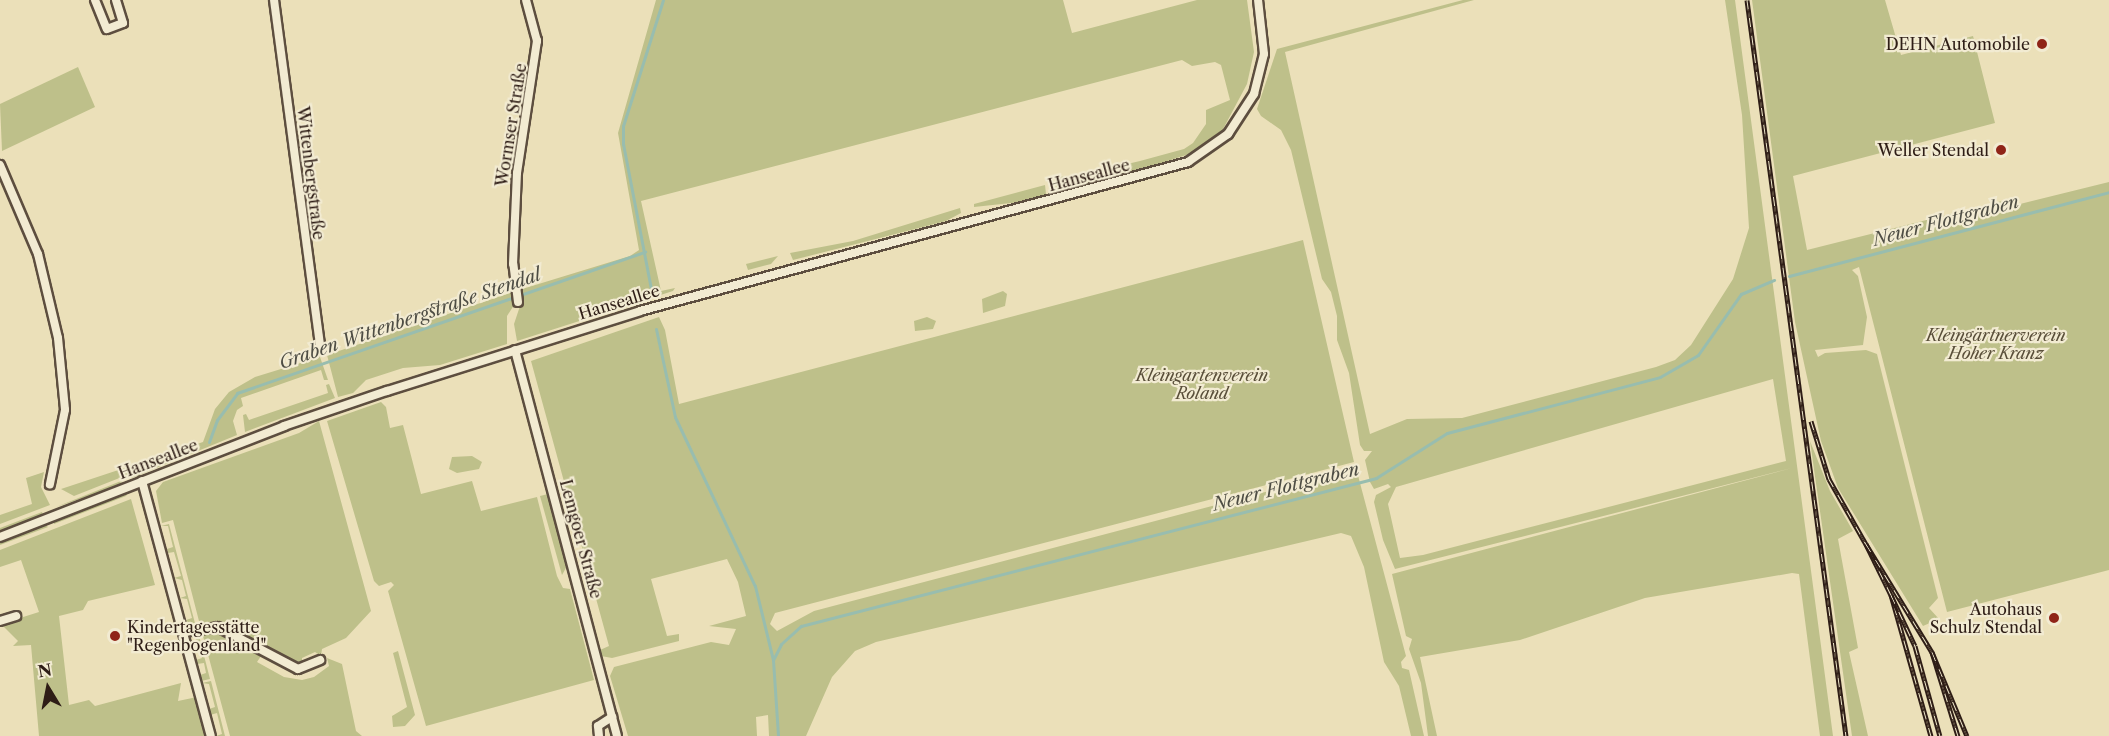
<!DOCTYPE html>
<meta charset="utf-8">
<style>
body{margin:0}
#map{position:relative;width:2109px;height:736px;overflow:hidden;background:#ebe0b9;font-family:"Libre Caslon Text",serif}
div>[style]{position:absolute}
[style*='--x']{left:calc(var(--x)*1px);top:calc(var(--y)*1px);width:calc(var(--w)*1px);rotate:calc(var(--a)*1deg)}
.green>*{inset:0;background:#bec08a}
.stream>*{height:3px;margin:-1.5px;padding:0 1.5px;transform-origin:1.5px;border-radius:1.5px;background:#98bdaf}
.roads{filter:drop-shadow(2px 0 #5d4e3f) drop-shadow(-2px 0 #5d4e3f) drop-shadow(0 2px #5d4e3f) drop-shadow(0 -2px #5d4e3f)}
.street>*{height:8px;margin:-4px;padding:0 4px;transform-origin:4px;border-radius:4px;background:#f2ebd2}
.rail>*{height:5px;margin-top:-2.5px;transform-origin:0;background:repeating-linear-gradient(90deg,#f2ebd2 0 9px,#2e1d16 0 18px);box-sizing:border-box;border-block:2px solid #2e1d16}
.dots>*{width:16px;height:16px;translate:-50% -50%;box-sizing:border-box;border:3px solid #f2ebd2;border-radius:50%}
span{translate:-50% -50%;white-space:nowrap;text-align:center;line-height:1.15;-webkit-text-stroke:4.5px #f2ebd2;paint-order:stroke}
.poi-label{font-size:16px;color:#2e1d16}
.right{translate:-100% -50%;text-align:right}
.left{translate:0 -50%;text-align:left}
.street-label{font-size:16px;color:#2e1d16}
.park-label{font-size:16px;color:#594e39;font-style:italic}
.water-label{font-size:18px;color:#4e4d44;font-style:italic}
.north{position:absolute;left:18px;top:658px;width:60px;height:60px;-webkit-text-stroke:4px #f2ebd2;paint-order:stroke;rotate:350deg;font-size:16px;font-weight:700;line-height:24px;text-align:center;color:#2e1d16}
.north::after{content:'';display:block;margin:auto;width:21px;height:27px;background:#2e1d16;clip-path:polygon(50% 0,100% 100%,50% 72%,0 100%)}
</style>
<div id="map">
<div class="green">
<i style="clip-path:polygon(656px 0,1063px 0,1072px 33px,1197px 0,1247px 0,1254px 52px,1247px 84px,1222px 131px,1192px 153px,1141px 170px,1060px 189px,1055px 186px,1058px 175px,1067px 178px,1140px 161px,1184px 149px,1193px 143px,1206px 124px,1206px 110px,1230px 100px,1221px 65px,1215px 62px,1192px 66px,1182px 60px,641px 201px,661px 291px,675px 288px,673px 291px,517px 341px,514px 324px,522px 300px,519px 290px,630px 256px,639px 250px,618px 133px)"></i>
<i style="clip-path:polygon(evenodd,1463px 0,1474px 0,1285px 52px,1370px 434px,1407px 419px,1462px 418px,1656px 367px,1675px 360px,1691px 345px,1733px 279px,1749px 228px,1742px 115px,1725px 0,1735px 0,1833px 736px,1820px 736px,1799px 574px,1792px 573px,1645px 598px,1520px 640px,1420px 657px,1437px 736px,1428px 736px,1421px 683px,1409px 649px,1412px 639px,1406px 636px,1392px 574px,1792px 468px,1395px 569px,1383px 540px,1374px 502px,1376px 495px,1391px 487px,1388px 484px,1374px 489px,1370px 482px,1365px 460px,1372px 451px,1364px 451px,1360px 445px,1349px 373px,1337px 340px,1337px 316px,1331px 292px,1322px 279px,1291px 150px,1281px 130px,1261px 116px,1257px 109px,1277px 49px,1463px 0,1773px 379px,1786px 461px,1423px 555px,1400px 558px,1388px 504px,1396px 487px,1773px 379px)"></i>
<i style="clip-path:polygon(1752px 0,1885px 0,1901px 55px,1973px 36px,1995px 123px,1793px 176px,1807px 250px,2014px 198px,2016px 205px,2109px 182px,2109px 570px,1947px 612px,1859px 267px,1852px 270px,1858px 276px,1867px 317px,1863px 345px,1815px 350px,1818px 357px,1825px 353px,1866px 350px,1877px 354px,1938px 598px,1929px 608px,1939px 619px,1923px 626px,1838px 488px,1821px 441px,1795px 322px)"></i>
<i style="clip-path:polygon(78px 67px,95px 107px,2px 151px,0 104px)"></i>
<i style="clip-path:polygon(1045px 185px,1046px 194px,1031px 201px,974px 207px,974px 204px)"></i>
<i style="clip-path:polygon(960px 208px,961px 213px,946px 221px,923px 227px,793px 260px,790px 253px,853px 241px)"></i>
<i style="clip-path:polygon(1303px 240px,1354px 462px,775px 613px,770px 624px,777px 631px,814px 611px,1356px 468px,1406px 656px,1401px 662px,1402px 668px,1409px 670px,1424px 736px,1411px 736px,1399px 686px,1384px 662px,1364px 567px,1351px 536px,1341px 533px,876px 642px,855px 651px,832px 677px,806px 736px,769px 736px,768px 715px,756px 717px,757px 736px,628px 736px,610px 676px,614px 667px,711px 642px,729px 645px,736px 629px,709px 626px,746px 616px,738px 582px,727px 559px,651px 579px,667px 636px,679px 634px,679px 641px,612px 658px,601px 656px,600px 650px,609px 646px,531px 361px,659px 317px,665px 330px,679px 404px)"></i>
<i style="clip-path:polygon(778px 256px,771px 264px,748px 270px,746px 264px)"></i>
<i style="clip-path:polygon(1003px 291px,1007px 294px,1005px 306px,983px 313px,982px 299px)"></i>
<i style="clip-path:polygon(513px 292px,516px 302px,507px 316px,507px 344px,440px 365px,403px 368px,366px 380px,353px 393px,338px 397px,327px 355px)"></i>
<i style="clip-path:polygon(927px 317px,936px 321px,933px 329px,915px 331px,914px 321px)"></i>
<i style="clip-path:polygon(320px 357px,328px 380px,324px 380px,321px 370px,241px 398px,243px 406px,237px 410px,233px 421px,237px 435px,132px 478px,127px 475px,74px 496px,61px 489px,203px 442px,215px 409px,229px 392px,255px 377px)"></i>
<i style="clip-path:polygon(329px 384px,335px 398px,245px 432px,243px 415px,246px 414px,249px 420px,328px 393px,326px 385px)"></i>
<i style="clip-path:polygon(381px 402px,386px 407px,390px 428px,403px 425px,421px 494px,472px 481px,481px 511px,537px 497px,557px 576px,563px 588px,570px 589px,594px 680px,426px 726px,388px 591px,394px 585px,391px 582px,379px 586px,374px 581px,327px 421px)"></i>
<i style="clip-path:polygon(319px 421px,371px 611px,346px 638px,322px 649px,321px 656px,315px 652px,302px 658px,302px 666px,295px 665px,230px 629px,200px 625px,173px 520px,162px 523px,156px 491px,163px 482px,299px 433px)"></i>
<i style="clip-path:polygon(1810px 441px,1830px 491px,1853px 531px,1838px 539px,1858px 648px,1849px 652px,1868px 736px,1852px 736px)"></i>
<i style="clip-path:polygon(472px 456px,482px 462px,479px 469px,457px 473px,449px 469px,452px 457px)"></i>
<i style="clip-path:polygon(44px 472px,41px 487px,50px 505px,0 524px,0 515px,32px 504px,26px 478px)"></i>
<i style="clip-path:polygon(121px 481px,124px 484px,56px 507px)"></i>
<i style="clip-path:polygon(128px 493px,126px 496px,54px 524px,54px 521px)"></i>
<i style="clip-path:polygon(548px 494px,567px 566px,562px 575px,540px 496px)"></i>
<i style="clip-path:polygon(131px 499px,155px 585px,88px 601px,83px 610px,59px 616px,69px 705px,89px 700px,95px 706px,181px 683px,178px 701px,197px 697px,207px 736px,39px 736px,31px 645px,13px 646px,18px 641px,1px 624px,39px 612px,21px 560px,0 567px,0 550px)"></i>
<i style="clip-path:polygon(42px 512px,43px 515px,0 531px,0 528px)"></i>
<i style="clip-path:polygon(169px 524px,196px 627px,187px 624px,186px 620px,192px 618px,187px 599px,180px 598px,186px 596px,182px 580px,174px 578px,181px 576px,174px 552px,168px 553px,167px 549px,173px 547px,168px 526px,161px 526px)"></i>
<i style="clip-path:polygon(45px 525px,48px 527px,0 545px,0 542px)"></i>
<i style="clip-path:polygon(212px 631px,245px 643px,261px 656px,257px 662px,284px 677px,302px 680px,314px 677px,329px 666px,327px 658px,342px 664px,356px 731px,362px 736px,230px 736px,203px 636px)"></i>
<i style="clip-path:polygon(199px 636px,210px 679px,201px 681px,200px 675px,206px 673px,204px 663px,197px 664px,196px 660px,202px 658px,199px 646px,192px 644px)"></i>
<i style="clip-path:polygon(398px 651px,415px 715px,405px 726px,393px 727px,392px 716px,407px 707px,393px 653px)"></i>
<i style="clip-path:polygon(211px 681px,225px 736px,216px 736px,222px 734px,217px 713px,210px 715px,209px 709px,215px 707px,209px 684px,202px 683px)"></i>
</div>
<div class="stream">
<i style="--x:1789;--y:276;--w:331;--a:-14.7"></i>
<i style="--x:651;--y:289;--w:148;--a:-100.9"></i>
<i style="--x:623;--y:144;--w:18;--a:-90"></i>
<i style="--x:623;--y:126;--w:132;--a:-72.4"></i>
<i style="--x:656;--y:329;--w:90;--a:77.8"></i>
<i style="--x:675;--y:417;--w:187;--a:64.7"></i>
<i style="--x:755;--y:586;--w:76;--a:76.3"></i>
<i style="--x:773;--y:660;--w:76;--a:86.2"></i>
<i style="--x:209;--y:442;--w:23;--a:-70"></i>
<i style="--x:217;--y:420;--w:34;--a:-53"></i>
<i style="--x:237;--y:393;--w:432;--a:-19.1"></i>
<i style="--x:773;--y:660;--w:18;--a:-63"></i>
<i style="--x:781;--y:644;--w:27;--a:-42"></i>
<i style="--x:801;--y:626;--w:594;--a:-14.43"></i>
<i style="--x:1376;--y:478;--w:84;--a:-32.4"></i>
<i style="--x:1447;--y:433;--w:220;--a:-14.7"></i>
<i style="--x:1660;--y:377;--w:44;--a:-30.1"></i>
<i style="--x:1698;--y:355;--w:75;--a:-54.8"></i>
<i style="--x:1741;--y:294;--w:36;--a:-23"></i>
</div>
<div class="roads">
<div class="street">
<i style="--x:95;--y:0;--w:31;--a:68"></i>
<i style="--x:107;--y:29;--w:17;--a:-21"></i>
<i style="--x:123;--y:23;--w:24;--a:-107"></i>
<i style="--x:274;--y:0;--w:353;--a:82.4"></i>
<i style="--x:0;--y:165;--w:97;--a:66.9"></i>
<i style="--x:38;--y:254;--w:86;--a:76.6"></i>
<i style="--x:58;--y:338;--w:72;--a:84.4"></i>
<i style="--x:65;--y:410;--w:76;--a:101.5"></i>
<i style="--x:518;--y:302;--w:38;--a:-97"></i>
<i style="--x:513;--y:264;--w:91;--a:-87.5"></i>
<i style="--x:517;--y:173;--w:134;--a:-81.4"></i>
<i style="--x:537;--y:41;--w:42;--a:-105"></i>
<i style="--x:515;--y:350;--w:399;--a:75.2"></i>
<i style="--x:142;--y:481;--w:264;--a:74.9"></i>
<i style="--x:0;--y:537;--w:305;--a:-21.3"></i>
<i style="--x:284;--y:426;--w:109;--a:-18.8"></i>
<i style="--x:387;--y:391;--w:265;--a:-17.5"></i>
<i style="--x:640;--y:311;--w:568;--a:-15.21"></i>
<i style="--x:1188;--y:162;--w:49;--a:-35"></i>
<i style="--x:1228;--y:134;--w:48;--a:-57"></i>
<i style="--x:1254;--y:94;--w:41;--a:-76"></i>
<i style="--x:1264;--y:54;--w:54;--a:-96.3"></i>
<i style="--x:0;--y:621;--w:17;--a:-17"></i>
<i style="--x:184;--y:632;--w:34;--a:-8"></i>
<i style="--x:218;--y:627;--w:90;--a:27.7"></i>
<i style="--x:298;--y:669;--w:24;--a:-22"></i>
<i style="--x:599;--y:736;--w:10;--a:-96"></i>
<i style="--x:598;--y:726;--w:17;--a:-33"></i>
</div>
</div>
<div class="rail">
<i style="--x:1747;--y:0;--w:743;--a:82.34"></i>
<i style="--x:1811;--y:421;--w:61;--a:72.8"></i>
<i style="--x:1829;--y:479;--w:75;--a:60.4"></i>
<i style="--x:1891;--y:595;--w:57;--a:-116.1"></i>
<i style="--x:1866;--y:544;--w:127;--a:58.6"></i>
<i style="--x:1931;--y:736;--w:147;--a:-105.8"></i>
<i style="--x:1891;--y:595;--w:56;--a:64.8"></i>
<i style="--x:1915;--y:646;--w:93;--a:74.5"></i>
<i style="--x:1958;--y:736;--w:88;--a:-107.2"></i>
<i style="--x:1932;--y:652;--w:91;--a:67.4"></i>
</div>
<div class="dots">
<i style="left:2042px;top:44px;background:#8f2418"></i>
<i style="left:2001px;top:150px;background:#8f2418"></i>
<i style="left:2054px;top:618px;background:#8f2418"></i>
<i style="left:115px;top:636px;background:#8f2418"></i>
</div>
<div class="poi-label">
<span class="right" style="left:2030px;top:44px">DEHN Automobile</span>
<span class="right" style="left:1989px;top:150px">Weller Stendal</span>
<span class="right" style="left:2042px;top:618px">Autohaus<br>Schulz Stendal</span>
<span class="left" style="left:127px;top:636px">Kindertagesstätte<br>"Regenbogenland"</span>
</div>
<div class="street-label">
<span style="left:511px;top:125px;rotate:-81deg">Wormser Straße</span>
<span style="left:311px;top:173px;rotate:83deg">Wittenbergstraße</span>
<span style="left:1089px;top:175px;rotate:-15deg">Hanseallee</span>
<span style="left:619px;top:302px;rotate:-17deg">Hanseallee</span>
<span style="left:158px;top:459px;rotate:-21deg">Hanseallee</span>
<span style="left:581px;top:539px;rotate:75deg">Lemgoer Straße</span>
</div>
<div class="park-label">
<span style="left:1996px;top:344px">Kleingärtnerverein<br>Hoher Kranz</span>
<span style="left:1202px;top:384px">Kleingartenverein<br>Roland</span>
</div>
<div class="water-label">
<span style="left:1946px;top:221px;rotate:-15deg">Neuer Flottgraben</span>
<span style="left:410px;top:319px;rotate:-19deg">Graben Wittenbergstraße Stendal</span>
<span style="left:1286px;top:487px;rotate:-14deg">Neuer Flottgraben</span>
</div>
<div class="north">N</div>
</div>
